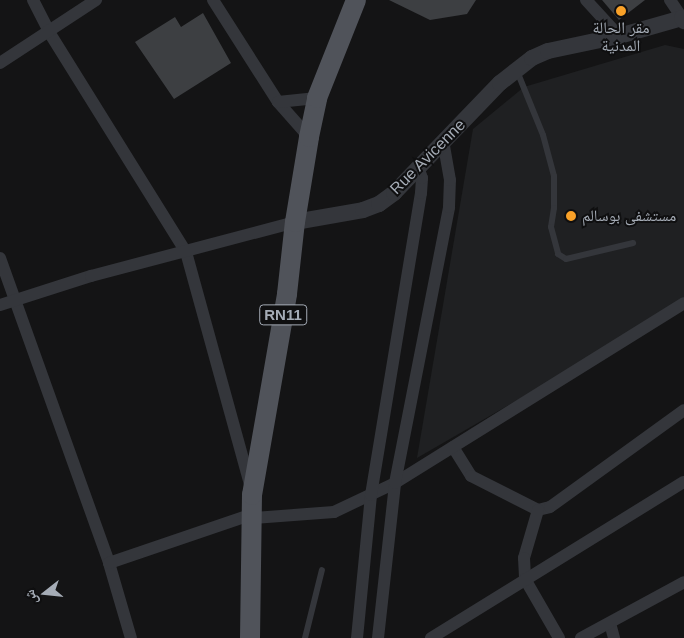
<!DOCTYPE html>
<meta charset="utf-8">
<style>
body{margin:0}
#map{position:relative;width:684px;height:638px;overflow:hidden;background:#141415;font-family:Arial,"Noto Naskh Arabic",sans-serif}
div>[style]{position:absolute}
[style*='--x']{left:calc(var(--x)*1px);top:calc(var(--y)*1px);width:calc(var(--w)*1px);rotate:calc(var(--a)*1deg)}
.built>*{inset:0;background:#1f2022}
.building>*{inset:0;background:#3d3f42}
.service>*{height:6px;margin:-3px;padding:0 3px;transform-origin:3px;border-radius:3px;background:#34363b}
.minor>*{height:12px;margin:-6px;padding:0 6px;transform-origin:6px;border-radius:6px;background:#34363b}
.tertiary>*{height:16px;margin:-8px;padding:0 8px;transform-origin:8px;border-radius:8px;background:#34363b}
.primary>*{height:20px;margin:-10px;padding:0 10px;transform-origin:10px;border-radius:10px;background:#50535a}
.dots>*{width:14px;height:14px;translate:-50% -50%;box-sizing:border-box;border:2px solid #0f0f10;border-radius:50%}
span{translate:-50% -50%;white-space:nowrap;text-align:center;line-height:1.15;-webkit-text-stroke:4px #0f0f10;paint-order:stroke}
.shield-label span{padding:1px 4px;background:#0f0f10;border:1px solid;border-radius:4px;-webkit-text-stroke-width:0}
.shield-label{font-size:15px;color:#a5acb6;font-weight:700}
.poi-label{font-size:16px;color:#a5acb6}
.left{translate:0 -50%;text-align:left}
.street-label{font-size:16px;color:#a5acb6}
.north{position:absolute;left:20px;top:568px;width:50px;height:50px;-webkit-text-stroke:4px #0f0f10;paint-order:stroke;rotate:254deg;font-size:14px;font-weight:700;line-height:20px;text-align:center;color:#a5acb6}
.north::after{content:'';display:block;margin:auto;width:18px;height:22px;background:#a5acb6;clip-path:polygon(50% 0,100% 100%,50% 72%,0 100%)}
</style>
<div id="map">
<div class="built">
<i style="clip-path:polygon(665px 45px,684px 49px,684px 304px,417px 458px,473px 129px,524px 87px)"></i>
</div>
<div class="building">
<i style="clip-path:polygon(389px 0,476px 0,467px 14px,430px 20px)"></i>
<i style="clip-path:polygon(602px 0,645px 0,619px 20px)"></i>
<i style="clip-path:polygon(203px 13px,231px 63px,174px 99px,135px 42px,175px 17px,181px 27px)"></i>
</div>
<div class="service">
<i style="--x:517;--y:71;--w:69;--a:67.9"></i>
<i style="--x:543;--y:135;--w:42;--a:75"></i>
<i style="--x:554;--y:176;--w:32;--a:90"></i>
<i style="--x:554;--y:208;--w:19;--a:99"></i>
<i style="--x:551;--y:227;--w:28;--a:75"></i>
<i style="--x:558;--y:254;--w:9;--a:32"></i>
<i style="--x:566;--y:259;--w:69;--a:-13.4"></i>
<i style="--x:305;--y:638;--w:70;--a:-76"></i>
</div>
<div class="minor">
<i style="--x:33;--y:0;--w:36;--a:63"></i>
<i style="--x:49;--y:32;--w:259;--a:58.1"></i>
<i style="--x:186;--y:252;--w:245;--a:74.6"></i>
<i style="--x:213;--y:0;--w:121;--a:57.5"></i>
<i style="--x:278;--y:102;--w:47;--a:48.5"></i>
<i style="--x:586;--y:0;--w:49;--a:47.5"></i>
<i style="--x:670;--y:0;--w:22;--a:56"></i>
<i style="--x:0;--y:63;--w:115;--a:-33.3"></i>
<i style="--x:278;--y:102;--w:39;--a:-6"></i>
<i style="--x:0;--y:258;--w:324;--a:70.3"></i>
<i style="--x:109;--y:563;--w:78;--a:73.7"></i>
<i style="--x:0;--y:305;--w:96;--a:-17.7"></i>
<i style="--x:91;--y:276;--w:211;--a:-14.8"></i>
<i style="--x:453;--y:447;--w:34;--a:58"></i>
<i style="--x:471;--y:476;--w:75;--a:26.9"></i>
<i style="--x:538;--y:510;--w:12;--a:-14"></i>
<i style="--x:550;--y:507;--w:165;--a:-35.9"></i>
<i style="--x:538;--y:510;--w:50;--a:106.3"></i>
<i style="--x:524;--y:558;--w:21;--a:87"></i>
<i style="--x:525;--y:579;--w:68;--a:60"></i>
<i style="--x:253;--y:518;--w:81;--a:-4.2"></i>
<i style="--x:334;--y:512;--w:68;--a:-25.4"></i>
<i style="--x:395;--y:483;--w:340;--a:-31.9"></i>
<i style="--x:109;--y:563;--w:152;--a:-18.8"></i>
<i style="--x:610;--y:623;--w:16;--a:75"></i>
<i style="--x:357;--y:638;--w:144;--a:-84.4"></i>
<i style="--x:371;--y:495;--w:306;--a:-80.6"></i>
<i style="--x:421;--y:193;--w:15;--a:-86"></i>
<i style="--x:422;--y:178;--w:12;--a:-110"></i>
<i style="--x:378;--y:638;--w:156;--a:-83.7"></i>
<i style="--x:395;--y:483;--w:281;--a:-78.9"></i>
<i style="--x:449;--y:207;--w:27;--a:-88"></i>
<i style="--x:450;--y:180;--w:40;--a:-100"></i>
<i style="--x:431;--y:638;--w:297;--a:-31.7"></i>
<i style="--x:581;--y:638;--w:117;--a:-28.5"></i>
</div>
<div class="tertiary">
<i style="--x:295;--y:222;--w:69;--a:-10"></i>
<i style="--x:363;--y:210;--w:17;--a:-21"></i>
<i style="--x:379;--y:204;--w:19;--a:-36"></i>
<i style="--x:394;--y:193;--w:153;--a:-46.1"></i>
<i style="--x:500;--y:83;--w:41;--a:-38"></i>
<i style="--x:532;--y:58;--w:17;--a:-24"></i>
<i style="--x:548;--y:51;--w:73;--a:-11.9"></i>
<i style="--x:619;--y:36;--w:66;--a:-15.9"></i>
<i style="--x:682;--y:18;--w:4;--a:56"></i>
</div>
<div class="primary">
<i style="--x:250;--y:638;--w:143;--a:-89.2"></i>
<i style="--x:252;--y:495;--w:204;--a:-80.1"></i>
<i style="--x:287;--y:294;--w:72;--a:-83.7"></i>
<i style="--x:295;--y:222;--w:86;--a:-80.6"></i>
<i style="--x:309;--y:137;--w:40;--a:-78"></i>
<i style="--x:317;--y:98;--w:105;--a:-68.3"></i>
</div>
<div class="dots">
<i style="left:621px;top:11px;background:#f9a128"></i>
<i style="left:571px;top:216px;background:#f9a128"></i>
</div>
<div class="shield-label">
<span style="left:283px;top:315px">RN11</span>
</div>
<div class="poi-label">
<span style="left:621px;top:37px">مقر الحالة<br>المدنية</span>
<span class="left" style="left:582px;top:216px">مستشفى بوسالم</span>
</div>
<div class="street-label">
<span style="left:428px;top:157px;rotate:-45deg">Rue Avicenne</span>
</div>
<div class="north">ش</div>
</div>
